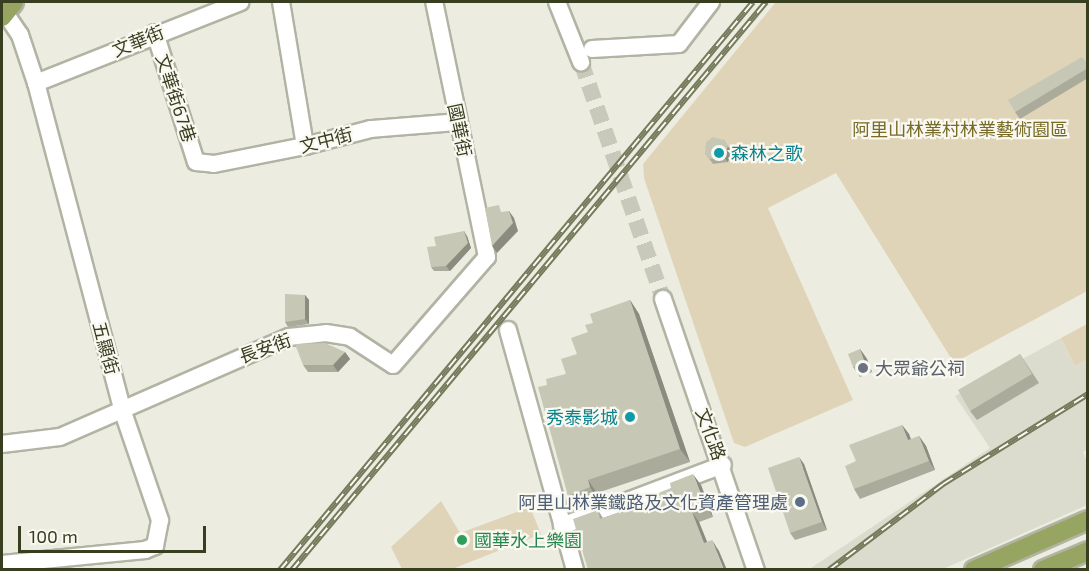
<!DOCTYPE html>
<meta charset="utf-8">
<style>
body{margin:0}
#map{position:relative;width:1089px;height:571px;overflow:hidden;background:#ecece0;font-family:"Exo 2","Noto Sans TC",sans-serif}
div>[style]{position:absolute}
[style*='--x']{left:calc(var(--x)*1px);top:calc(var(--y)*1px);width:calc(var(--w)*1px);rotate:calc(var(--a)*1deg)}
.built>*{inset:0;background:#dcdcce}
.green>*{inset:0;background:#dfd4b8}
.minor-tunnel>*{height:16px;margin-top:-8px;transform-origin:0;background:repeating-linear-gradient(90deg,#c8c9ba 0 16px,transparent 0 24px)}
.roads{filter:drop-shadow(2px 0 #b2b4a3) drop-shadow(-2px 0 #b2b4a3) drop-shadow(0 2px #b2b4a3) drop-shadow(0 -2px #b2b4a3)}
.minor>*{height:16px;margin:-8px;padding:0 8px;transform-origin:8px;border-radius:8px;background:#fff}
.major>*{height:18px;margin:-9px;padding:0 9px;transform-origin:9px;border-radius:9px;background:#97a562}
.rail>*{height:6px;margin-top:-3px;transform-origin:0;background:repeating-linear-gradient(90deg,#f9f8f1 0 11px,#747a5a 0 22px);box-sizing:border-box;border-block:2px solid #747a5a}
.wall>*{inset:0;background:#abab9c}
.shaded-wall>*{inset:0;background:#8b8b7f}
.building>*{inset:0;background:#c7c7b5}
.dots>*{width:16px;height:16px;translate:-50% -50%;box-sizing:border-box;border:3px solid #f9f8f1;border-radius:50%}
span{translate:-50% -50%;white-space:nowrap;text-align:center;line-height:1.15;-webkit-text-stroke:4.5px #f9f8f1;paint-order:stroke}
.street-label{font-size:18px;color:#383e20}
.park-label{font-size:18px;color:#776b27}
.culture-label{font-size:18px;color:#0d838f}
.left{translate:0 -50%;text-align:left}
.right{translate:-100% -50%;text-align:right}
.worship-label{font-size:18px;color:#5b616d}
.service-label{font-size:18px;color:#4e5e75}
.leisure-label{font-size:18px;color:#27864d}
.frame{position:absolute;inset:0;border:3px solid #383e20;pointer-events:none}
.scale{position:absolute;left:18px;top:526px;width:188px;height:27px;box-sizing:border-box;border:3px solid #383e20;border-top:0;padding-left:8px;font-size:18px;line-height:21px;white-space:nowrap;color:#383e20;-webkit-text-stroke:4px #f9f8f1;paint-order:stroke}
</style>
<div id="map">
<div class="built">
<i style="clip-path:polygon(1061px 338px,1075px 366px,1087px 359px,1088px 449px,1083px 452px,1087px 461px,1087px 505px,943px 569px,808px 570px,990px 448px,955px 396px)"></i>
</div>
<div class="green">
<i style="clip-path:polygon(776px 2px,1087px 2px,1087px 291px,954px 363px,836px 173px,768px 208px,853px 400px,745px 447px,734px 443px,644px 178px,643px 164px)"></i>
<i style="clip-path:polygon(1087px 324px,1087px 359px,1075px 366px,1061px 338px)"></i>
<i style="clip-path:polygon(441px 501px,460px 533px,530px 507px,541px 534px,452px 569px,402px 569px,391px 547px)"></i>
</div>
<div class="minor-tunnel">
<i style="--x:581;--y:62;--w:251;--a:70.9"></i>
</div>
<div class="roads">
<div class="minor">
<i style="--x:281;--y:2;--w:146;--a:80.5"></i>
<i style="--x:557;--y:2;--w:65;--a:68.2"></i>
<i style="--x:155;--y:33;--w:135;--a:72.4"></i>
<i style="--x:196;--y:162;--w:18;--a:6"></i>
<i style="--x:214;--y:164;--w:93;--a:-11.2"></i>
<i style="--x:305;--y:146;--w:68;--a:-14.4"></i>
<i style="--x:371;--y:129;--w:87;--a:-4.6"></i>
<i style="--x:592;--y:49;--w:87;--a:-3.3"></i>
<i style="--x:679;--y:44;--w:53;--a:-52.7"></i>
<i style="--x:36;--y:83;--w:220;--a:-21.6"></i>
<i style="--x:663;--y:299;--w:287;--a:71.1"></i>
<i style="--x:508;--y:330;--w:249;--a:74.4"></i>
<i style="--x:2;--y:444;--w:58;--a:-6.9"></i>
<i style="--x:60;--y:437;--w:250;--a:-23.6"></i>
<i style="--x:289;--y:337;--w:37;--a:-6"></i>
<i style="--x:326;--y:333;--w:24;--a:9"></i>
<i style="--x:350;--y:337;--w:51;--a:33.1"></i>
<i style="--x:393;--y:365;--w:143;--a:-49"></i>
<i style="--x:487;--y:257;--w:260;--a:-101.7"></i>
<i style="--x:562;--y:526;--w:172;--a:-20.8"></i>
<i style="--x:2;--y:564;--w:144;--a:-5.6"></i>
<i style="--x:145;--y:550;--w:11;--a:-22"></i>
<i style="--x:155;--y:546;--w:26;--a:-79"></i>
<i style="--x:160;--y:520;--w:114;--a:-108.9"></i>
<i style="--x:123;--y:412;--w:340;--a:-104.8"></i>
<i style="--x:36;--y:83;--w:51;--a:-108.4"></i>
<i style="--x:20;--y:35;--w:27;--a:-124"></i>
<i style="--x:5;--y:13;--w:11;--a:-95"></i>
</div>
<div class="major">
<i style="--x:2;--y:17;--w:19;--a:-51"></i>
<i style="--x:974;--y:570;--w:124;--a:-23.7"></i>
<i style="--x:1043;--y:570;--w:49;--a:-22.9"></i>
</div>
</div>
<div class="rail">
<i style="--x:280;--y:570;--w:739;--a:-50.21"></i>
<i style="--x:292;--y:570;--w:740;--a:-50.15"></i>
<i style="--x:829;--y:570;--w:143;--a:-37"></i>
<i style="--x:943;--y:484;--w:171;--a:-31.8"></i>
</div>
<div class="wall">
<i style="clip-path:polygon(1088px 64px,1088px 78px,1020px 119px,1015px 112px)"></i>
<i style="clip-path:polygon(731px 151px,728px 162px,713px 164px,705px 153px)"></i>
<i style="clip-path:polygon(467px 236px,471px 248px,450px 271px,434px 271px,431px 267px,436px 246px)"></i>
<i style="clip-path:polygon(305px 295px,309px 300px,309px 324px,288px 327px,285px 322px)"></i>
<i style="clip-path:polygon(630px 300px,639px 314px,690px 462px,597px 493px,599px 501px,577px 509px,568px 496px,547px 385px,566px 374px,593px 323px)"></i>
<i style="clip-path:polygon(860px 349px,867px 359px,872px 372px,860px 377px,853px 367px)"></i>
<i style="clip-path:polygon(345px 352px,350px 359px,338px 372px,308px 372px,303px 365px)"></i>
<i style="clip-path:polygon(1020px 354px,1039px 383px,977px 420px,970px 411px)"></i>
<i style="clip-path:polygon(902px 425px,909px 434px,911px 440px,919px 436px,926px 446px,935px 470px,860px 499px,854px 489px,856px 461px)"></i>
<i style="clip-path:polygon(804px 464px,827px 530px,795px 540px,790px 533px)"></i>
<i style="clip-path:polygon(701px 485px,713px 517px,699px 522px,707px 542px,719px 551px,588px 570px,598px 510px,603px 518px)"></i>
</div>
<div class="shaded-wall">
<i style="clip-path:polygon(724px 140px,731px 151px,728px 162px,724px 157px)"></i>
<i style="clip-path:polygon(509px 211px,514px 218px,518px 231px,497px 253px,492px 246px)"></i>
<i style="clip-path:polygon(464px 231px,467px 236px,471px 248px,450px 271px,446px 266px)"></i>
<i style="clip-path:polygon(305px 295px,309px 300px,309px 324px,305px 319px)"></i>
<i style="clip-path:polygon(630px 300px,639px 314px,690px 462px,680px 449px)"></i>
<i style="clip-path:polygon(860px 349px,867px 359px,872px 372px,865px 363px)"></i>
<i style="clip-path:polygon(345px 352px,350px 359px,338px 372px,333px 365px)"></i>
<i style="clip-path:polygon(902px 425px,909px 434px,915px 450px,908px 440px)"></i>
<i style="clip-path:polygon(919px 436px,926px 446px,935px 470px,929px 461px)"></i>
<i style="clip-path:polygon(799px 457px,804px 464px,827px 530px,822px 522px)"></i>
<i style="clip-path:polygon(693px 474px,701px 485px,713px 517px,706px 506px)"></i>
<i style="clip-path:polygon(588px 480px,597px 493px,599px 501px,590px 487px)"></i>
<i style="clip-path:polygon(692px 512px,699px 522px,712px 554px,704px 543px)"></i>
<i style="clip-path:polygon(712px 540px,719px 551px,727px 570px,724px 570px)"></i>
</div>
<div class="building">
<i style="clip-path:polygon(1082px 57px,1088px 64px,1088px 68px,1015px 112px,1008px 100px)"></i>
<i style="clip-path:polygon(713px 137px,724px 140px,728px 146px,724px 157px,710px 159px,705px 153px,706px 142px)"></i>
<i style="clip-path:polygon(499px 205px,501px 212px,509px 211px,513px 223px,492px 246px,485px 208px)"></i>
<i style="clip-path:polygon(464px 231px,468px 243px,446px 266px,431px 267px,427px 247px,436px 246px,434px 237px)"></i>
<i style="clip-path:polygon(285px 294px,305px 295px,305px 319px,285px 322px)"></i>
<i style="clip-path:polygon(630px 300px,680px 449px,588px 480px,590px 487px,568px 496px,538px 387px,547px 385px,546px 379px,566px 374px,561px 359px,577px 354px,571px 338px,588px 332px,585px 325px,593px 323px,590px 314px)"></i>
<i style="clip-path:polygon(325px 343px,345px 352px,333px 365px,303px 365px,295px 344px)"></i>
<i style="clip-path:polygon(860px 349px,865px 363px,853px 367px,848px 354px)"></i>
<i style="clip-path:polygon(1020px 354px,1032px 374px,970px 411px,958px 390px)"></i>
<i style="clip-path:polygon(902px 425px,908px 440px,919px 436px,929px 461px,854px 489px,845px 466px,856px 461px,849px 445px)"></i>
<i style="clip-path:polygon(799px 457px,822px 522px,790px 533px,768px 468px)"></i>
<i style="clip-path:polygon(693px 474px,706px 506px,692px 512px,704px 543px,712px 540px,724px 570px,588px 570px,573px 519px,598px 510px,600px 519px,660px 497px,658px 493px,671px 488px,670px 483px)"></i>
</div>
<div class="dots">
<i style="left:719px;top:153px;background:#0f9aa8"></i>
<i style="left:863px;top:368px;background:#6b7280"></i>
<i style="left:630px;top:417px;background:#0f9aa8"></i>
<i style="left:800px;top:502px;background:#5c6f8a"></i>
<i style="left:462px;top:540px;background:#2e9e5b"></i>
</div>
<div class="street-label">
<span style="left:138px;top:41px;rotate:-22deg">文華街</span>
<span style="left:176px;top:98px;rotate:72deg">文華街67巷</span>
<span style="left:460px;top:130px;rotate:78deg">國華街</span>
<span style="left:326px;top:140px;rotate:-14deg">文中街</span>
<span style="left:106px;top:348px;rotate:75deg">五顯街</span>
<span style="left:265px;top:348px;rotate:-20deg">長安街</span>
<span style="left:711px;top:434px;rotate:70deg">文化路</span>
</div>
<div class="park-label">
<span style="left:960px;top:129px">阿里山林業村林業藝術園區</span>
</div>
<div class="culture-label">
<span class="left" style="left:731px;top:153px">森林之歌</span>
<span class="right" style="left:618px;top:417px">秀泰影城</span>
</div>
<div class="worship-label">
<span class="left" style="left:875px;top:368px">大眾爺公祠</span>
</div>
<div class="service-label">
<span class="right" style="left:788px;top:502px">阿里山林業鐵路及文化資產管理處</span>
</div>
<div class="leisure-label">
<span class="left" style="left:474px;top:540px">國華水上樂園</span>
</div>
<div class="frame"></div>
<div class="scale">100 m</div>
</div>
